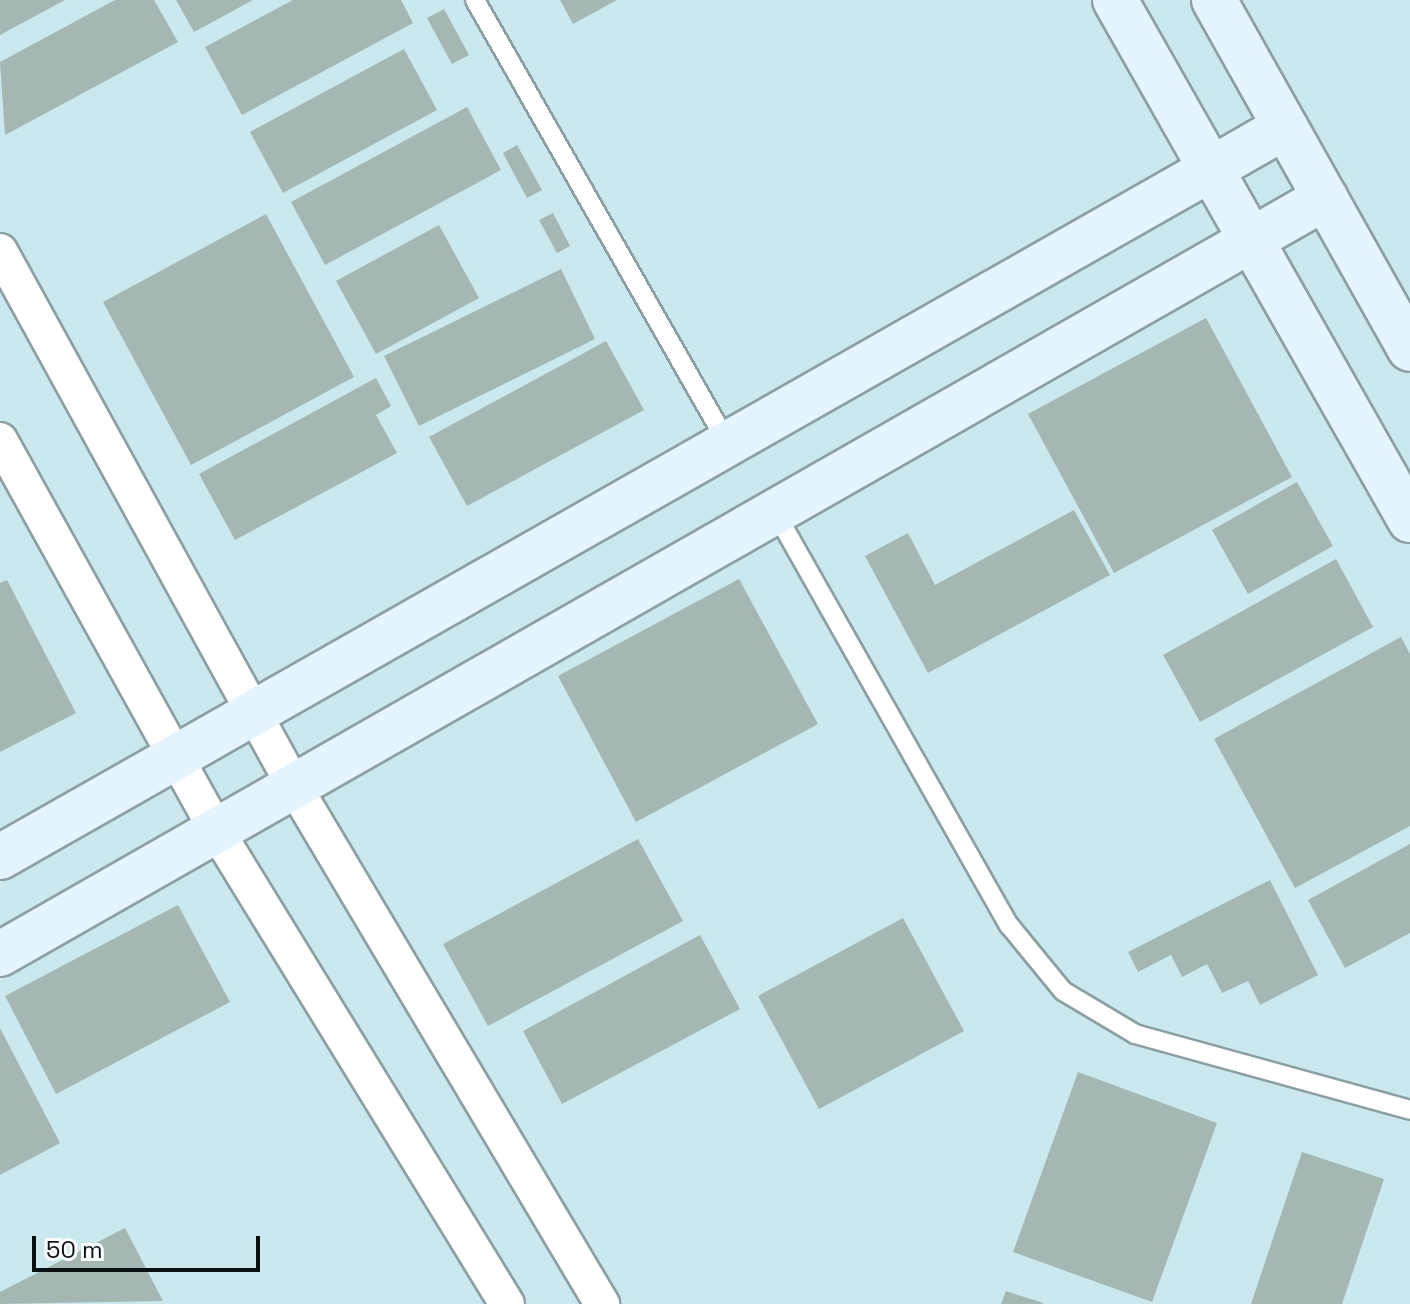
<!DOCTYPE html>
<style>
body{margin:0}
#map{position:relative;width:1410px;height:1304px;overflow:hidden;background:#dff4f7;font-family:"Space Grotesk",sans-serif}
div>[style]{position:absolute}
[style*='--x']{left:calc(var(--x)*1px);top:calc(var(--y)*1px);width:calc(var(--w)*1px);rotate:calc(var(--a)*1deg)}
.built>*{inset:0;background:#cae8ed}
.building>*{inset:0;background:#a4b7b2}
.roads{filter:drop-shadow(2px 0 #8c9fa3) drop-shadow(-2px 0 #8c9fa3) drop-shadow(0 2px #8c9fa3) drop-shadow(0 -2px #8c9fa3)}
.lane>*{height:18px;margin:-9px;padding:0 9px;transform-origin:9px;border-radius:9px;background:#fff}
.street>*{height:34px;margin:-17px;padding:0 17px;transform-origin:17px;border-radius:17px;background:#fff}
.secondary>*{height:44px;margin:-22px;padding:0 22px;transform-origin:22px;border-radius:22px;background:#e5f4fe}
span{translate:-50% -50%;white-space:nowrap;text-align:center;line-height:1.15;-webkit-text-stroke:6px #f9fdfe;paint-order:stroke}
.scale{position:absolute;left:32px;top:1236px;width:228px;height:36px;box-sizing:border-box;border:4px solid #0a1012;border-top:0;padding-left:10px;font-size:24px;line-height:28px;white-space:nowrap;color:#0a1012;-webkit-text-stroke:6px #f9fdfe;paint-order:stroke}
</style>
<div id="map">
<div class="built">
<i style="clip-path:polygon(0 0,1410px 0,1410px 1304px,0 1304px)"></i>
</div>
<div class="building">
<i style="clip-path:polygon(0 0,65px 0,0 35px)"></i>
<i style="clip-path:polygon(115px 0,154px 0,178px 42px,5px 135px,0 62px)"></i>
<i style="clip-path:polygon(176px 0,253px 0,194px 32px)"></i>
<i style="clip-path:polygon(293px 0,401px 0,413px 23px,242px 115px,205px 47px)"></i>
<i style="clip-path:polygon(560px 0,617px 0,573px 24px)"></i>
<i style="clip-path:polygon(444px 9px,469px 55px,452px 64px,427px 18px)"></i>
<i style="clip-path:polygon(404px 49px,437px 110px,283px 193px,250px 132px)"></i>
<i style="clip-path:polygon(467px 107px,501px 170px,325px 265px,291px 202px)"></i>
<i style="clip-path:polygon(517px 145px,542px 190px,527px 198px,503px 153px)"></i>
<i style="clip-path:polygon(553px 213px,570px 246px,557px 253px,539px 220px)"></i>
<i style="clip-path:polygon(266px 214px,354px 377px,191px 465px,103px 302px)"></i>
<i style="clip-path:polygon(439px 225px,479px 298px,376px 354px,336px 281px)"></i>
<i style="clip-path:polygon(561px 269px,595px 339px,419px 426px,384px 356px)"></i>
<i style="clip-path:polygon(1206px 318px,1292px 477px,1114px 573px,1028px 414px)"></i>
<i style="clip-path:polygon(606px 341px,644px 410px,467px 506px,429px 437px)"></i>
<i style="clip-path:polygon(376px 378px,391px 406px,376px 415px,397px 453px,235px 540px,199px 474px)"></i>
<i style="clip-path:polygon(1297px 482px,1333px 546px,1248px 594px,1212px 530px)"></i>
<i style="clip-path:polygon(1074px 510px,1110px 575px,928px 673px,865px 556px,908px 533px,935px 585px)"></i>
<i style="clip-path:polygon(1336px 559px,1373px 627px,1200px 722px,1163px 655px)"></i>
<i style="clip-path:polygon(739px 579px,818px 724px,636px 822px,558px 676px)"></i>
<i style="clip-path:polygon(7px 580px,76px 713px,0 752px,0 583px)"></i>
<i style="clip-path:polygon(1401px 637px,1410px 654px,1410px 826px,1295px 888px,1214px 739px)"></i>
<i style="clip-path:polygon(638px 839px,683px 921px,488px 1026px,443px 944px)"></i>
<i style="clip-path:polygon(1410px 844px,1410px 933px,1345px 968px,1308px 900px)"></i>
<i style="clip-path:polygon(1270px 880px,1318px 975px,1260px 1005px,1248px 981px,1222px 993px,1207px 964px,1182px 977px,1171px 955px,1138px 972px,1128px 952px)"></i>
<i style="clip-path:polygon(178px 905px,230px 1002px,56px 1094px,5px 996px)"></i>
<i style="clip-path:polygon(903px 918px,964px 1031px,819px 1109px,758px 996px)"></i>
<i style="clip-path:polygon(700px 935px,740px 1009px,562px 1104px,523px 1031px)"></i>
<i style="clip-path:polygon(0 1028px,60px 1143px,0 1175px)"></i>
<i style="clip-path:polygon(1078px 1072px,1217px 1123px,1152px 1302px,1013px 1252px)"></i>
<i style="clip-path:polygon(1302px 1152px,1384px 1179px,1342px 1304px,1251px 1304px)"></i>
<i style="clip-path:polygon(125px 1228px,163px 1301px,0 1304px,0 1292px)"></i>
<i style="clip-path:polygon(1006px 1291px,1043px 1303px,1043px 1304px,1001px 1304px)"></i>
</div>
<div class="roads">
<div class="lane">
<i style="--x:475;--y:0;--w:511;--a:60.32"></i>
<i style="--x:775;--y:512;--w:475;--a:60.5"></i>
<i style="--x:1009;--y:925;--w:85;--a:50.7"></i>
<i style="--x:1063;--y:991;--w:84;--a:30.8"></i>
<i style="--x:1135;--y:1034;--w:285;--a:15.4"></i>
</div>
<div class="street">
<i style="--x:0;--y:251;--w:610;--a:61.21"></i>
<i style="--x:294;--y:786;--w:603;--a:59.26"></i>
<i style="--x:0;--y:440;--w:446;--a:61"></i>
<i style="--x:216;--y:830;--w:556;--a:58.45"></i>
</div>
<div class="secondary">
<i style="--x:1115;--y:0;--w:598;--a:60.43"></i>
<i style="--x:1214;--y:0;--w:400;--a:60.7"></i>
<i style="--x:0;--y:857;--w:1478;--a:-29.6"></i>
<i style="--x:0;--y:954;--w:1526;--a:-29.71"></i>
</div>
</div>
<div class="scale">50 m</div>
</div>
